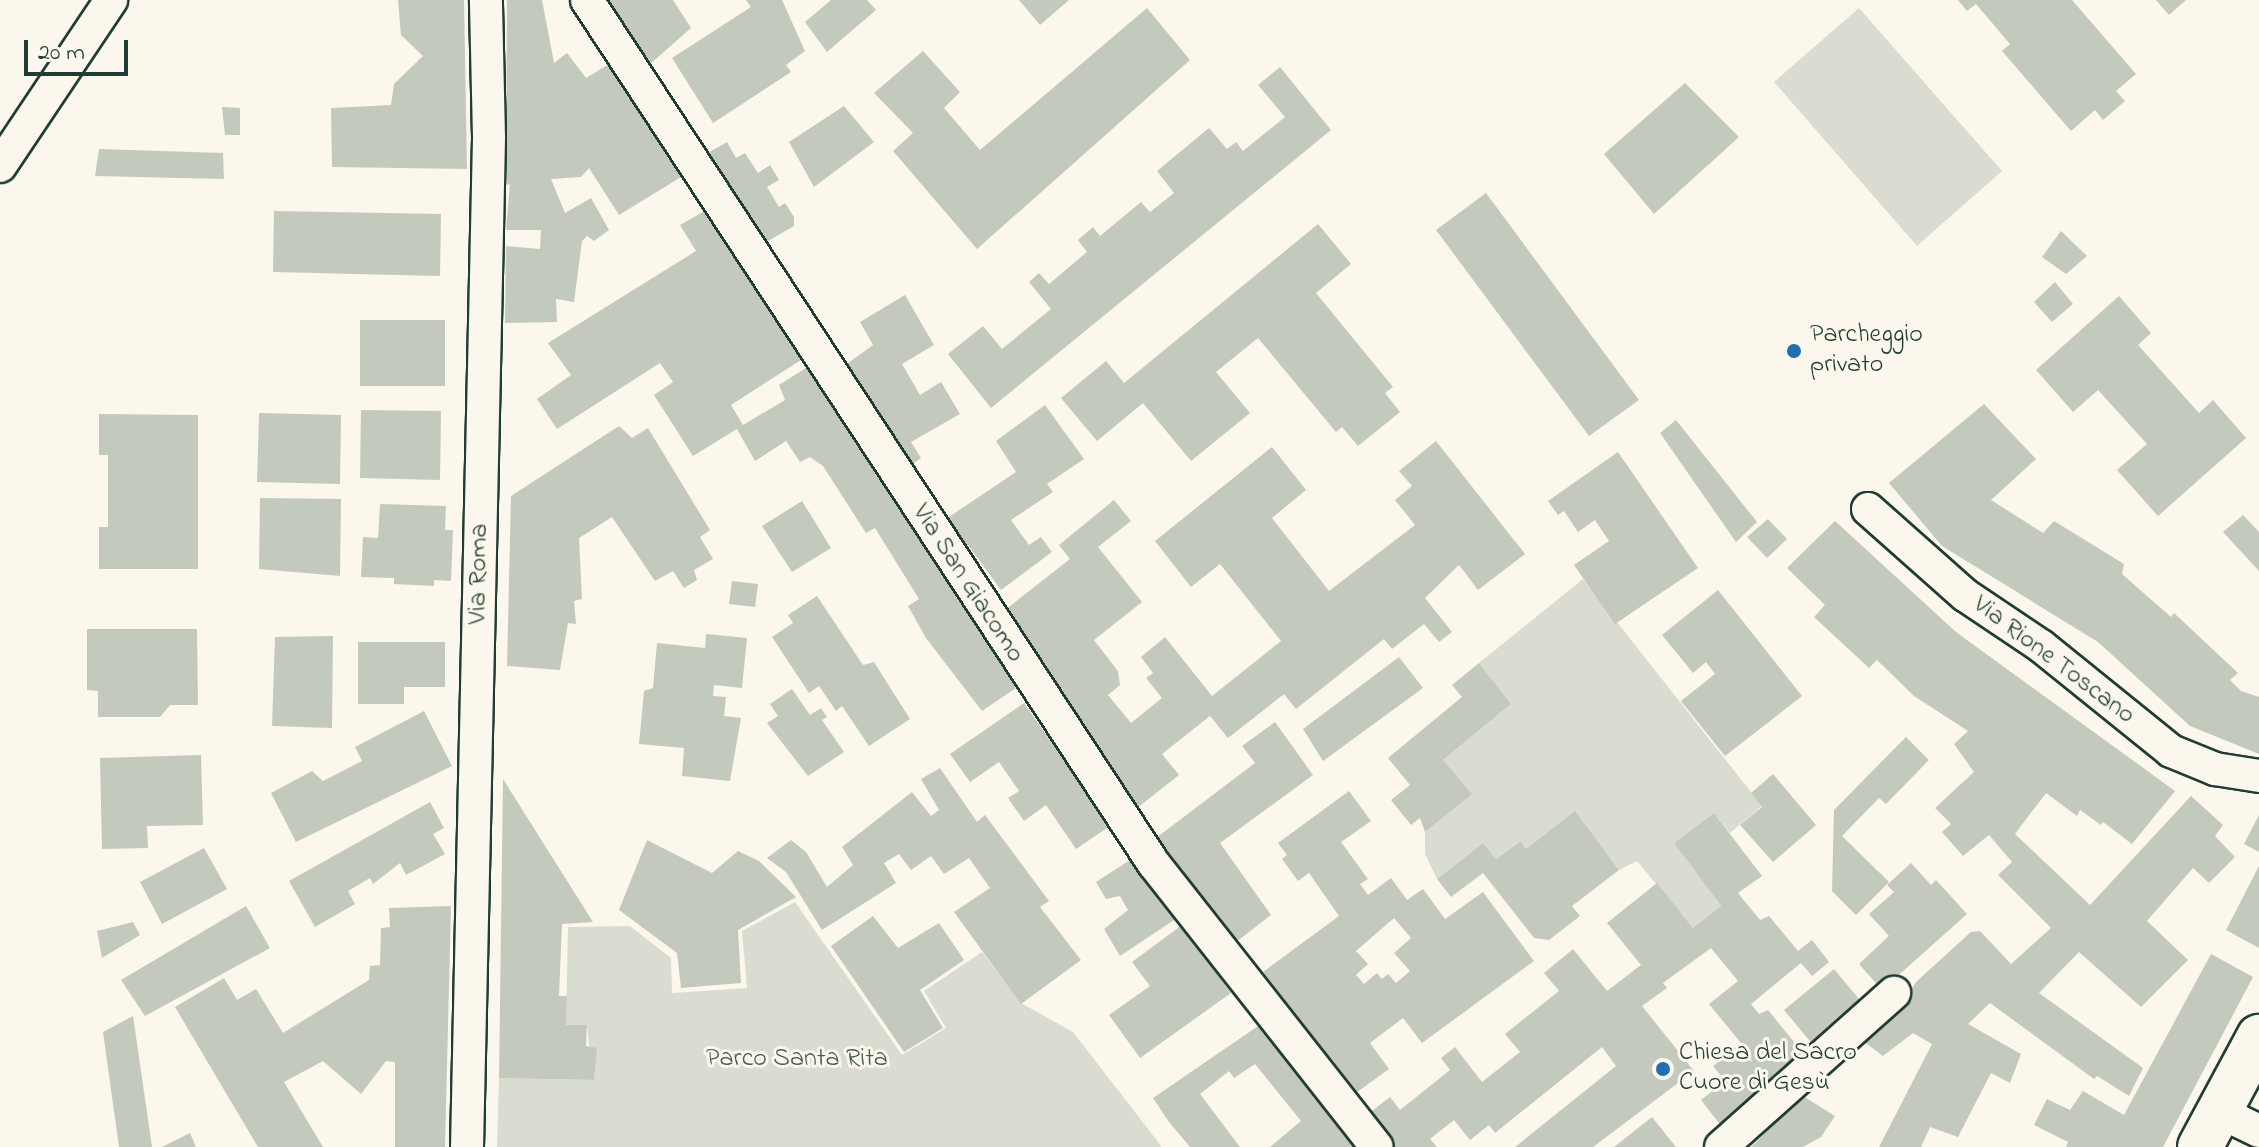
<!DOCTYPE html>
<meta charset="utf-8">
<style>
body{margin:0}
#map{position:relative;width:2259px;height:1147px;overflow:hidden;background:#fbf7ec;font-family:"Indie Flower",sans-serif}
div>[style]{position:absolute}
[style*='--x']{left:calc(var(--x)*1px);top:calc(var(--y)*1px);width:calc(var(--w)*1px);rotate:calc(var(--a)*1deg)}
.green>*{inset:0;background:#dbdcd1}
.building>*{inset:0;background:#c4c9be}
.roads{filter:drop-shadow(2px 0 #1f3d34) drop-shadow(-2px 0 #1f3d34) drop-shadow(0 2px #1f3d34) drop-shadow(0 -2px #1f3d34)}
.minor>*{height:32px;margin:-16px;padding:0 16px;transform-origin:16px;border-radius:16px;background:#fbf7ec}
.secondary>*{height:44px;margin:-22px;padding:0 22px;transform-origin:22px;border-radius:22px;background:#fbf7ec}
.dots>*{width:22px;height:22px;translate:-50% -50%;box-sizing:border-box;border:4px solid #fbf7ec;border-radius:50%}
span{translate:-50% -50%;white-space:nowrap;text-align:center;line-height:1.15;-webkit-text-stroke:6px #fbf7ec;paint-order:stroke}
.poi-label{font-size:26px;color:#1f3d34}
.left{translate:0 -50%;text-align:left}
.street-label{font-size:26px;color:#1f3d34}
.park-label{font-size:26px;color:#455d53}
.scale{position:absolute;left:24px;top:40px;width:104px;height:36px;box-sizing:border-box;border:4px solid #1f3d34;border-top:0;padding-left:10px;font-size:24px;line-height:28px;white-space:nowrap;color:#1f3d34;-webkit-text-stroke:6px #fbf7ec;paint-order:stroke}
</style>
<div id="map">
<div class="green">
<i style="clip-path:polygon(1859px 8px,2002px 171px,1917px 246px,1774px 82px)"></i>
<i style="clip-path:polygon(1583px 579px,1762px 806px,1730px 833px,1714px 813px,1674px 843px,1721px 906px,1693px 928px,1637px 861px,1619px 870px,1575px 812px,1526px 849px,1519px 841px,1496px 859px,1483px 843px,1437px 879px,1425px 854px,1425px 832px,1471px 794px,1443px 760px,1511px 704px,1479px 663px)"></i>
<i style="clip-path:polygon(795px 902px,902px 1055px,946px 1028px,924px 991px,982px 952px,1021px 1003px,1073px 1032px,1162px 1147px,497px 1147px,499px 1078px,593px 1080px,587px 1025px,566px 1025px,568px 927px,630px 926px,671px 958px,672px 993px,747px 988px,742px 931px)"></i>
</div>
<div class="building">
<i style="clip-path:polygon(398px 0,464px 0,467px 169px,332px 167px,331px 108px,391px 105px,394px 84px,423px 56px,401px 35px)"></i>
<i style="clip-path:polygon(507px 0,542px 0,554px 63px,567px 53px,586px 78px,614px 61px,686px 174px,619px 215px,589px 168px,581px 177px,551px 179px,565px 213px,591px 198px,609px 230px,594px 241px,587px 236px,582px 241px,574px 302px,556px 299px,557px 322px,505px 323px,506px 246px,540px 249px,541px 230px,506px 230px,510px 184px,506px 185px)"></i>
<i style="clip-path:polygon(606px 0,673px 0,691px 28px,649px 65px)"></i>
<i style="clip-path:polygon(746px 0,782px 0,805px 51px,786px 65px,791px 72px,713px 123px,672px 58px,751px 7px)"></i>
<i style="clip-path:polygon(831px 0,867px 0,876px 10px,827px 52px,805px 22px)"></i>
<i style="clip-path:polygon(1019px 0,1069px 0,1040px 25px)"></i>
<i style="clip-path:polygon(1958px 0,2072px 0,2136px 74px,2116px 91px,2125px 101px,2103px 120px,2095px 110px,2071px 131px,2002px 51px,2010px 44px,1976px 4px,1967px 11px)"></i>
<i style="clip-path:polygon(2156px 0,2186px 0,2169px 15px)"></i>
<i style="clip-path:polygon(1147px 8px,1190px 60px,977px 249px,893px 151px,913px 133px,874px 93px,923px 51px,960px 92px,944px 108px,980px 150px)"></i>
<i style="clip-path:polygon(1280px 67px,1331px 130px,991px 408px,948px 354px,983px 326px,1002px 349px,1051px 309px,1029px 282px,1039px 273px,1049px 284px,1087px 252px,1078px 240px,1093px 227px,1100px 236px,1141px 202px,1150px 212px,1174px 193px,1157px 171px,1209px 128px,1227px 149px,1236px 142px,1243px 151px,1285px 117px,1258px 85px)"></i>
<i style="clip-path:polygon(1685px 83px,1739px 137px,1654px 214px,1604px 154px)"></i>
<i style="clip-path:polygon(844px 106px,874px 142px,814px 187px,789px 142px)"></i>
<i style="clip-path:polygon(222px 107px,240px 108px,240px 135px,225px 135px)"></i>
<i style="clip-path:polygon(727px 142px,736px 158px,745px 153px,758px 173px,770px 165px,779px 180px,767px 187px,779px 207px,785px 203px,794px 217px,794px 226px,761px 245px,706px 154px)"></i>
<i style="clip-path:polygon(99px 149px,223px 153px,224px 179px,95px 176px)"></i>
<i style="clip-path:polygon(1486px 193px,1639px 400px,1589px 436px,1436px 230px)"></i>
<i style="clip-path:polygon(708px 209px,804px 358px,731px 405px,743px 425px,785px 400px,779px 385px,809px 366px,1016px 688px,982px 711px,926px 638px,908px 606px,919px 599px,875px 528px,866px 533px,823px 466px,810px 457px,800px 462px,786px 441px,755px 461px,737px 429px,693px 456px,654px 395px,673px 382px,660px 363px,557px 429px,537px 399px,571px 375px,548px 343px,696px 251px,680px 225px)"></i>
<i style="clip-path:polygon(274px 211px,441px 214px,440px 276px,273px 272px)"></i>
<i style="clip-path:polygon(1318px 224px,1351px 264px,1316px 293px,1393px 387px,1385px 393px,1400px 412px,1358px 446px,1342px 427px,1336px 432px,1258px 338px,1216px 372px,1250px 413px,1191px 461px,1143px 403px,1097px 441px,1061px 398px,1106px 361px,1124px 383px)"></i>
<i style="clip-path:polygon(2061px 231px,2087px 256px,2066px 274px,2042px 257px)"></i>
<i style="clip-path:polygon(2055px 282px,2073px 304px,2052px 322px,2034px 302px)"></i>
<i style="clip-path:polygon(905px 295px,934px 345px,902px 364px,920px 395px,941px 382px,960px 414px,911px 442px,921px 458px,901px 472px,837px 371px,873px 345px,860px 322px)"></i>
<i style="clip-path:polygon(2119px 296px,2151px 333px,2138px 345px,2199px 413px,2213px 400px,2246px 438px,2158px 516px,2117px 470px,2147px 444px,2098px 390px,2073px 412px,2036px 370px)"></i>
<i style="clip-path:polygon(360px 320px,445px 320px,445px 386px,360px 386px)"></i>
<i style="clip-path:polygon(1984px 404px,2036px 459px,1991px 500px,2043px 533px,2054px 521px,2124px 564px,2122px 574px,2171px 617px,2174px 613px,2238px 673px,2230px 680px,2241px 691px,2259px 697px,2259px 754px,2190px 726px,2098px 642px,1942px 546px,1889px 483px)"></i>
<i style="clip-path:polygon(1045px 405px,1084px 459px,1047px 484px,1053px 492px,1011px 520px,1029px 545px,1041px 537px,1052px 552px,1001px 590px,968px 545px,956px 555px,937px 525px,1016px 472px,996px 441px)"></i>
<i style="clip-path:polygon(361px 410px,441px 411px,440px 480px,360px 478px)"></i>
<i style="clip-path:polygon(259px 413px,341px 415px,340px 484px,257px 482px)"></i>
<i style="clip-path:polygon(99px 414px,198px 415px,198px 569px,99px 569px,99px 527px,108px 527px,108px 455px,99px 455px)"></i>
<i style="clip-path:polygon(1676px 420px,1757px 522px,1736px 542px,1660px 433px)"></i>
<i style="clip-path:polygon(619px 426px,632px 438px,648px 428px,710px 530px,700px 537px,713px 559px,694px 570px,697px 580px,684px 588px,673px 571px,655px 581px,612px 517px,579px 538px,582px 599px,574px 601px,576px 624px,568px 623px,560px 670px,507px 666px,511px 496px)"></i>
<i style="clip-path:polygon(1436px 441px,1525px 554px,1478px 590px,1459px 565px,1425px 598px,1452px 632px,1439px 642px,1424px 624px,1392px 649px,1384px 639px,1296px 709px,1284px 694px,1228px 738px,1210px 716px,1162px 754px,1179px 775px,1137px 808px,1005px 610px,1070px 559px,1059px 545px,1114px 500px,1131px 521px,1098px 547px,1142px 602px,1094px 640px,1118px 671px,1120px 685px,1108px 695px,1131px 723px,1162px 698px,1146px 678px,1153px 673px,1141px 657px,1165px 637px,1212px 696px,1281px 641px,1220px 564px,1191px 587px,1155px 541px,1272px 447px,1306px 490px,1272px 518px,1329px 591px,1415px 525px,1395px 500px,1412px 486px,1399px 471px)"></i>
<i style="clip-path:polygon(1618px 452px,1698px 568px,1615px 624px,1574px 565px,1609px 541px,1595px 520px,1578px 532px,1564px 511px,1558px 515px,1548px 501px)"></i>
<i style="clip-path:polygon(260px 498px,341px 499px,340px 576px,259px 569px)"></i>
<i style="clip-path:polygon(802px 501px,831px 548px,792px 572px,762px 526px)"></i>
<i style="clip-path:polygon(380px 504px,446px 506px,445px 530px,453px 530px,451px 581px,434px 580px,434px 586px,394px 584px,394px 578px,361px 577px,363px 537px,378px 538px)"></i>
<i style="clip-path:polygon(2243px 515px,2259px 532px,2259px 571px,2223px 532px)"></i>
<i style="clip-path:polygon(1768px 519px,1787px 539px,1767px 558px,1747px 537px)"></i>
<i style="clip-path:polygon(1835px 521px,1956px 632px,2175px 791px,2132px 844px,2103px 822px,2101px 825px,2080px 810px,2077px 816px,2046px 793px,2015px 834px,2090px 905px,2191px 796px,2223px 825px,2215px 836px,2235px 857px,2209px 883px,2193px 868px,2147px 921px,2188px 960px,2141px 1007px,2079px 952px,2039px 993px,2143px 1068px,2129px 1096px,2097px 1076px,2094px 1079px,1990px 1003px,1968px 1024px,2021px 1054px,2010px 1083px,1991px 1073px,1958px 1137px,1930px 1127px,1921px 1147px,1879px 1147px,1932px 1044px,1913px 1033px,1883px 1056px,1858px 1037px,1882px 1015px,1890px 1020px,1917px 981px,1971px 932px,1980px 931px,2011px 964px,2051px 928px,1998px 875px,2012px 862px,1989px 835px,1963px 856px,1942px 832px,1951px 824px,1935px 808px,1974px 772px,1954px 744px,1968px 731px,1914px 696px,1877px 660px,1869px 668px,1814px 617px,1825px 605px,1787px 568px)"></i>
<i style="clip-path:polygon(732px 581px,758px 584px,755px 607px,729px 604px)"></i>
<i style="clip-path:polygon(1718px 590px,1802px 696px,1725px 756px,1681px 701px,1715px 674px,1706px 662px,1693px 673px,1662px 635px)"></i>
<i style="clip-path:polygon(817px 596px,863px 665px,874px 662px,910px 719px,869px 746px,842px 706px,836px 711px,819px 686px,809px 693px,772px 637px,793px 623px,788px 615px)"></i>
<i style="clip-path:polygon(87px 629px,197px 629px,198px 705px,170px 705px,160px 717px,98px 717px,98px 691px,87px 690px)"></i>
<i style="clip-path:polygon(706px 634px,747px 638px,742px 688px,714px 685px,713px 696px,726px 697px,724px 716px,741px 718px,730px 781px,682px 776px,684px 748px,639px 744px,644px 691px,653px 688px,657px 643px,705px 648px)"></i>
<i style="clip-path:polygon(333px 636px,332px 728px,272px 726px,275px 637px)"></i>
<i style="clip-path:polygon(358px 642px,445px 642px,445px 687px,404px 687px,404px 704px,358px 704px)"></i>
<i style="clip-path:polygon(1399px 657px,1423px 688px,1323px 761px,1303px 729px)"></i>
<i style="clip-path:polygon(1479px 663px,1511px 704px,1443px 760px,1472px 794px,1425px 832px,1420px 818px,1411px 825px,1391px 800px,1410px 785px,1388px 758px,1462px 697px,1452px 685px)"></i>
<i style="clip-path:polygon(792px 689px,810px 715px,821px 708px,827px 717px,822px 720px,844px 752px,808px 776px,767px 723px,778px 716px,770px 704px)"></i>
<i style="clip-path:polygon(1024px 703px,1110px 826px,1076px 849px,1046px 805px,1024px 821px,1008px 798px,1019px 791px,999px 762px,970px 782px,950px 754px)"></i>
<i style="clip-path:polygon(424px 711px,452px 766px,296px 842px,271px 793px,312px 771px,323px 781px,362px 761px,355px 747px)"></i>
<i style="clip-path:polygon(1275px 722px,1313px 775px,1220px 843px,1271px 915px,1236px 942px,1156px 838px,1255px 763px,1242px 746px)"></i>
<i style="clip-path:polygon(1906px 737px,1929px 760px,1886px 804px,1879px 798px,1842px 836px,1889px 882px,1856px 915px,1832px 891px,1834px 810px)"></i>
<i style="clip-path:polygon(201px 755px,203px 825px,147px 826px,148px 848px,102px 849px,100px 758px)"></i>
<i style="clip-path:polygon(940px 768px,977px 822px,985px 815px,1049px 901px,1040px 907px,1081px 960px,1021px 1004px,954px 912px,990px 888px,969px 858px,944px 874px,931px 856px,911px 870px,899px 854px,884px 863px,896px 883px,822px 930px,786px 872px,767px 858px,791px 840px,806px 852px,827px 887px,853px 865px,842px 847px,912px 792px,931px 816px,939px 810px,921px 779px)"></i>
<i style="clip-path:polygon(1773px 774px,1816px 825px,1773px 862px,1740px 825px,1762px 807px,1751px 793px)"></i>
<i style="clip-path:polygon(503px 779px,593px 922px,562px 924px,559px 996px,567px 996px,566px 1025px,587px 1025px,586px 1046px,597px 1048px,594px 1080px,499px 1078px)"></i>
<i style="clip-path:polygon(evenodd,1349px 791px,1371px 821px,1341px 842px,1368px 879px,1360px 884px,1368px 895px,1391px 878px,1407px 900px,1423px 889px,1445px 919px,1483px 892px,1534px 961px,1422px 1043px,1403px 1018px,1370px 1043px,1389px 1069px,1353px 1095px,1263px 972px,1339px 916px,1309px 873px,1298px 881px,1282px 859px,1287px 855px,1278px 843px,1349px 791px,1394px 918px,1411px 938px,1394px 953px,1410px 971px,1396px 983px,1388px 974px,1382px 979px,1377px 973px,1364px 984px,1356px 975px,1368px 964px,1356px 951px,1394px 918px)"></i>
<i style="clip-path:polygon(430px 802px,444px 828px,433px 834px,445px 854px,406px 875px,400px 863px,373px 884px,370px 878px,348px 891px,355px 904px,315px 927px,289px 881px)"></i>
<i style="clip-path:polygon(1575px 811px,1619px 870px,1572px 906px,1580px 916px,1549px 940px,1534px 938px,1483px 873px,1451px 897px,1437px 879px,1483px 843px,1496px 859px,1520px 841px,1526px 849px)"></i>
<i style="clip-path:polygon(1714px 813px,1762px 876px,1738px 893px,1760px 920px,1769px 916px,1798px 951px,1812px 940px,1829px 962px,1812px 976px,1801px 963px,1751px 1004px,1759px 1014px,1768px 1010px,1811px 1063px,1725px 1131px,1701px 1100px,1725px 1081px,1713px 1066px,1741px 1043px,1709px 1004px,1738px 981px,1711px 948px,1663px 983px,1667px 988px,1642px 1006px,1694px 1071px,1593px 1147px,1515px 1147px,1616px 1066px,1602px 1047px,1495px 1133px,1489px 1125px,1470px 1140px,1454px 1120px,1430px 1139px,1437px 1147px,1394px 1147px,1368px 1114px,1390px 1097px,1400px 1110px,1450px 1070px,1441px 1058px,1455px 1047px,1482px 1082px,1520px 1052px,1505px 1034px,1559px 991px,1544px 973px,1573px 949px,1607px 991px,1641px 965px,1607px 923px,1657px 883px,1693px 928px,1721px 906px,1674px 843px)"></i>
<i style="clip-path:polygon(2259px 815px,2259px 852px,2244px 844px)"></i>
<i style="clip-path:polygon(647px 840px,712px 873px,738px 851px,759px 861px,796px 897px,738px 930px,741px 983px,681px 988px,677px 953px,619px 910px)"></i>
<i style="clip-path:polygon(204px 848px,227px 889px,162px 924px,140px 882px)"></i>
<i style="clip-path:polygon(1133px 858px,1177px 918px,1120px 956px,1104px 929px,1128px 910px,1120px 896px,1106px 899px,1096px 882px)"></i>
<i style="clip-path:polygon(1911px 863px,1931px 885px,1936px 880px,1967px 914px,1882px 990px,1859px 964px,1889px 936px,1869px 914px,1894px 892px,1887px 885px)"></i>
<i style="clip-path:polygon(2259px 866px,2259px 948px,2226px 930px)"></i>
<i style="clip-path:polygon(246px 906px,270px 948px,145px 1016px,121px 980px)"></i>
<i style="clip-path:polygon(451px 906px,445px 1147px,395px 1147px,395px 1062px,386px 1061px,361px 1094px,323px 1061px,284px 1082px,323px 1147px,258px 1147px,175px 1007px,224px 978px,237px 1000px,256px 989px,283px 1033px,369px 980px,370px 966px,380px 965px,381px 928px,390px 927px,389px 908px)"></i>
<i style="clip-path:polygon(873px 916px,898px 948px,939px 923px,964px 960px,920px 990px,943px 1028px,904px 1052px,831px 946px)"></i>
<i style="clip-path:polygon(133px 922px,140px 935px,102px 958px,97px 931px)"></i>
<i style="clip-path:polygon(1182px 925px,1231px 993px,1140px 1058px,1109px 1015px,1150px 986px,1132px 962px)"></i>
<i style="clip-path:polygon(2211px 954px,2253px 977px,2163px 1147px,2066px 1147px,2068px 1142px,2034px 1125px,2047px 1099px,2070px 1110px,2083px 1091px,2124px 1115px)"></i>
<i style="clip-path:polygon(1834px 969px,1864px 1005px,1814px 1046px,1784px 1010px)"></i>
<i style="clip-path:polygon(133px 1016px,152px 1147px,119px 1147px,103px 1032px)"></i>
<i style="clip-path:polygon(1264px 1022px,1364px 1147px,1270px 1147px,1301px 1121px,1255px 1064px,1234px 1078px,1229px 1071px,1200px 1094px,1240px 1147px,1190px 1147px,1169px 1122px,1153px 1098px)"></i>
<i style="clip-path:polygon(1803px 1096px,1835px 1116px,1821px 1137px,1803px 1147px,1751px 1147px)"></i>
<i style="clip-path:polygon(1652px 1117px,1676px 1147px,1614px 1147px)"></i>
<i style="clip-path:polygon(190px 1133px,196px 1147px,162px 1147px)"></i>
</div>
<div class="roads">
<div class="minor">
<i style="--x:587;--y:0;--w:1033;--a:56.73"></i>
<i style="--x:1154;--y:864;--w:360;--a:51.8"></i>
<i style="--x:0;--y:166;--w:200;--a:-56.2"></i>
<i style="--x:1868;--y:509;--w:130;--a:41.6"></i>
<i style="--x:1965;--y:595;--w:92;--a:33.9"></i>
<i style="--x:2041;--y:646;--w:167;--a:38.9"></i>
<i style="--x:2171;--y:751;--w:48;--a:22.2"></i>
<i style="--x:2215;--y:769;--w:45;--a:9"></i>
<i style="--x:2220;--y:1112;--w:43;--a:26"></i>
<i style="--x:467;--y:1147;--w:1010;--a:-88.75"></i>
<i style="--x:489;--y:137;--w:137;--a:-91.3"></i>
<i style="--x:1721;--y:1147;--w:232;--a:-41.7"></i>
</div>
<div class="secondary">
<i style="--x:2200;--y:1147;--w:125;--a:-61.8"></i>
</div>
</div>
<div class="dots">
<i style="left:1794px;top:351px;background:#1f6fb2"></i>
<i style="left:1663px;top:1069px;background:#1f6fb2"></i>
</div>
<div class="poi-label">
<span class="left" style="left:1810px;top:351px">Parcheggio<br>privato</span>
<span class="left" style="left:1679px;top:1069px">Chiesa del Sacro<br>Cuore di Gesù</span>
</div>
<div class="street-label">
<span style="left:480px;top:574px;rotate:-89deg">Via Roma</span>
<span style="left:967px;top:584px;rotate:57deg">Via San Giacomo</span>
<span style="left:2053px;top:661px;rotate:37deg">Via Rione Toscano</span>
</div>
<div class="park-label">
<span style="left:797px;top:1060px">Parco Santa Rita</span>
</div>
<div class="scale">20 m</div>
</div>
